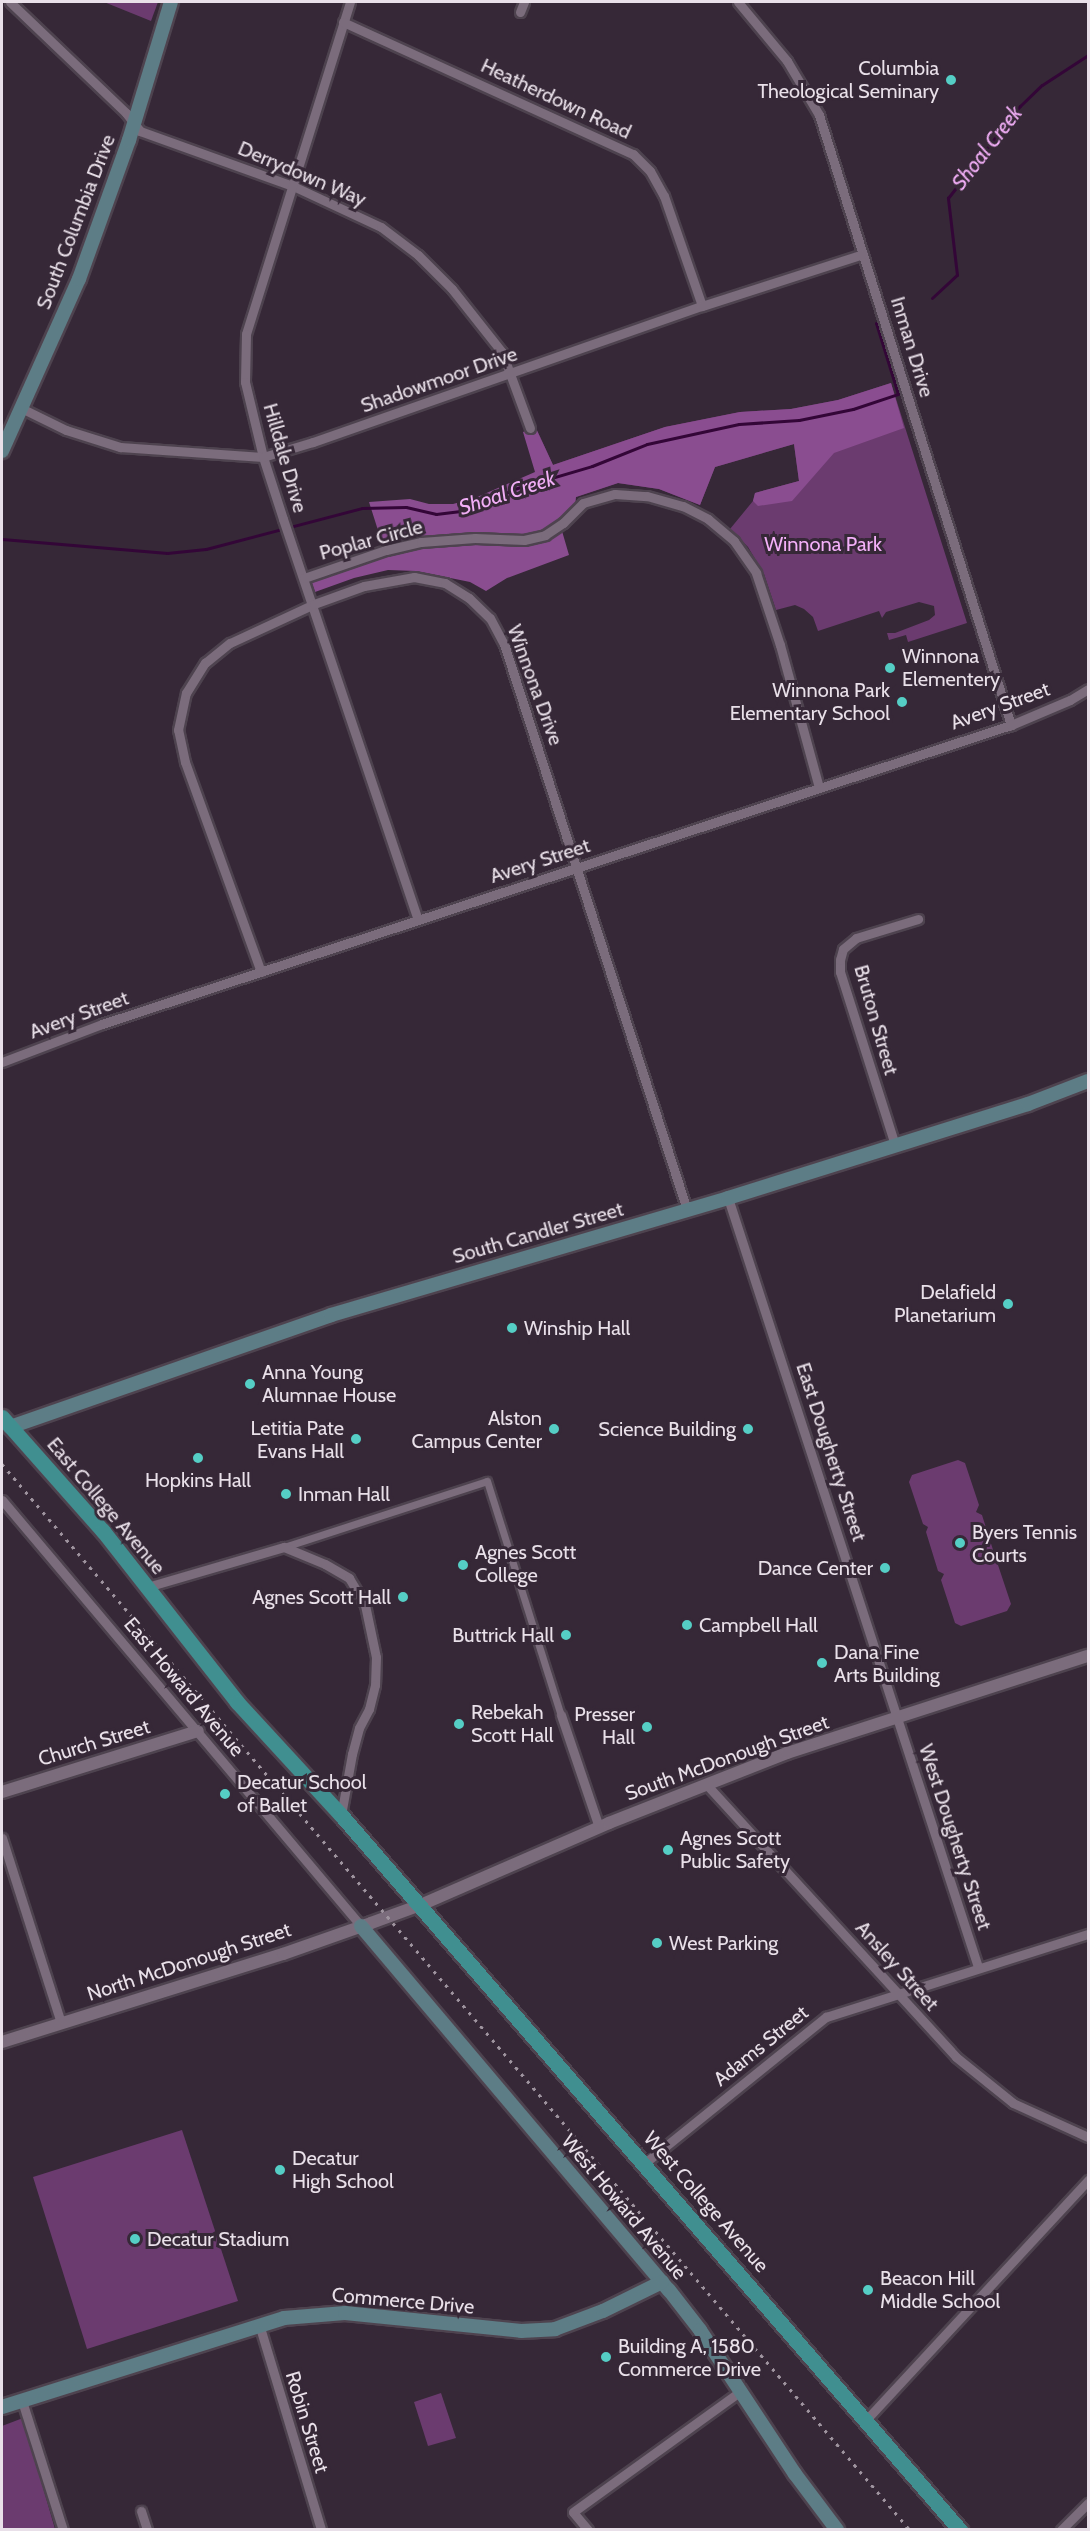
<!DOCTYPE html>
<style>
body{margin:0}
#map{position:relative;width:1090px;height:2531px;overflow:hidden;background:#362837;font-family:Cabin,sans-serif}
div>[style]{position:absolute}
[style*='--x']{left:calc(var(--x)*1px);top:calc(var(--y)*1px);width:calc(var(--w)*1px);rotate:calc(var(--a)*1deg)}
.green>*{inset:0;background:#6b3b6f}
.forest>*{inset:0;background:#8a4d90}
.stream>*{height:3px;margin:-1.5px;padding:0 1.5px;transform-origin:1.5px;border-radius:1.5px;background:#330637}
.roads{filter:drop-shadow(2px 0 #4e434f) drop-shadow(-2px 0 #4e434f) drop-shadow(0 2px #4e434f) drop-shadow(0 -2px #4e434f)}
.pedestrian>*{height:7px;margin:-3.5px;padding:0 3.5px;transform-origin:3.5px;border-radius:3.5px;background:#7b6c7c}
.minor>*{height:9px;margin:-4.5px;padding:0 4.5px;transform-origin:4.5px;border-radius:4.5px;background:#7b6c7c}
.tertiary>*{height:12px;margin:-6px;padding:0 6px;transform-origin:6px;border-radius:6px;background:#7b6c7c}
.secondary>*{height:14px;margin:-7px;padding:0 7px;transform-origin:7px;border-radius:7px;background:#5d7d86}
.primary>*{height:15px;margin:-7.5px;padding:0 7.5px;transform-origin:7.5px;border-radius:7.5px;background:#408f90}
.rail>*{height:3px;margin-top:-1.5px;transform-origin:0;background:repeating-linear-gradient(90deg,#9f949f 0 3px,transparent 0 9px)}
.dots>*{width:16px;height:16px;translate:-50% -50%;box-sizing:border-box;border:3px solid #362837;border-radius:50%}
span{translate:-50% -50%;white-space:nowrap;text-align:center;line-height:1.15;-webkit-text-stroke:6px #362837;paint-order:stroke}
.poi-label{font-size:20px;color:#e9e0e9}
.right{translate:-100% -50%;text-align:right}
.left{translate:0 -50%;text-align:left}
.street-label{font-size:20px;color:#e9e0e9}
.park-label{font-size:20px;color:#f4b0f9}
.water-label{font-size:21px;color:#f1aef6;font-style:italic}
.frame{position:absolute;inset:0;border:3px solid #e9e0e9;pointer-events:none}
</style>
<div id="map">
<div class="green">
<i style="clip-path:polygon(104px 2px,158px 2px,151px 21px)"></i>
<i style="clip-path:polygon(891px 383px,967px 623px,908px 642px,906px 635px,889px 640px,887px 633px,895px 633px,929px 620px,935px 615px,934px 606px,919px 602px,886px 612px,882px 618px,879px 611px,818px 631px,813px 617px,804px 609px,795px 605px,776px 610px,764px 574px,748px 547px,730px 529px,753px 501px,755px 493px,799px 481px,794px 444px,715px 467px,700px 505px,659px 489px,618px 483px,567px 500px,535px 426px,553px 465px,665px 427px,740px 412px,791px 409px,838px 400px)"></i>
<i style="clip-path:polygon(958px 1460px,965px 1463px,979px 1505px,976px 1512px,982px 1515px,994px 1553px,991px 1559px,997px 1562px,1011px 1604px,1007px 1611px,961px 1626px,955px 1623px,941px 1580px,944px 1574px,938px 1571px,926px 1532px,928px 1527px,923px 1524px,909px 1482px,912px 1475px)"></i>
<i style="clip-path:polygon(182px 2130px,238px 2301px,87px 2349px,33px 2177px)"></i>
<i style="clip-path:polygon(441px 2393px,456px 2438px,428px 2446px,414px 2402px)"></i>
<i style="clip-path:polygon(23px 2418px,55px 2529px,2px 2530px,2px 2426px)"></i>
</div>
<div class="forest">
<i style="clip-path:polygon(891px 383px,904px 428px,834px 453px,792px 501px,758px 506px,753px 501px,755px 493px,799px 481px,794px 444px,715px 467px,700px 505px,659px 489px,618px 483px,576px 497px,575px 508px,578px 512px,562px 531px,569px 555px,507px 578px,486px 591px,470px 582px,416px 571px,388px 570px,354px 578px,315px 592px,308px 572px,383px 546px,369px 502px,410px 499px,429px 504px,453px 504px,475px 498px,535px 472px,523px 432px,535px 426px,553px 465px,665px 427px,740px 412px,791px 409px,838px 400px)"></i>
</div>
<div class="stream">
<i style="--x:932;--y:298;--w:34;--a:-43"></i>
<i style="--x:957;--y:275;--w:78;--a:-96.7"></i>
<i style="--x:948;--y:198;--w:117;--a:-52"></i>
<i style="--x:1020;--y:106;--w:30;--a:-44"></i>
<i style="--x:1042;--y:85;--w:55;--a:-33.1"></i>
<i style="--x:2;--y:539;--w:166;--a:4.8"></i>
<i style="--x:167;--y:553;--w:39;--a:-6"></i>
<i style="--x:206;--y:549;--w:161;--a:-14.7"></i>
<i style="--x:362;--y:508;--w:44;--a:-1.3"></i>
<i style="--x:406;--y:507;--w:31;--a:13"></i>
<i style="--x:436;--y:514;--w:35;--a:-7"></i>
<i style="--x:471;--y:510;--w:48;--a:-26"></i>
<i style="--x:514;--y:489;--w:81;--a:-16.4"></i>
<i style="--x:592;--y:466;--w:59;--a:-21.8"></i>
<i style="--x:647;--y:444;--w:94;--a:-12.3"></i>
<i style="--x:739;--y:424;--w:60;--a:-3.8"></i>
<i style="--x:799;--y:420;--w:55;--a:-11.5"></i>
<i style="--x:853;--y:409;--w:47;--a:-18.4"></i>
<i style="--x:898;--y:394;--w:74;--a:-107.2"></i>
<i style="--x:876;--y:323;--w:2;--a:-27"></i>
</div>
<div class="roads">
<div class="pedestrian">
<i style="--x:284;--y:1547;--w:213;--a:-18"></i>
<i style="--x:487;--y:1481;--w:245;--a:72.5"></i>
</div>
<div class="minor">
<i style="--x:10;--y:2;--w:161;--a:43.7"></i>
<i style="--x:126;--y:113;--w:23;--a:52"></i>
<i style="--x:140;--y:131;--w:163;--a:19.8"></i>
<i style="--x:293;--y:186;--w:97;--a:25"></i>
<i style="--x:381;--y:227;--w:46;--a:37.1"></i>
<i style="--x:418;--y:255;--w:48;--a:45"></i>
<i style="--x:452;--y:289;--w:80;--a:51.6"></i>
<i style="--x:502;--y:352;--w:81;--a:69.8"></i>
<i style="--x:350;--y:2;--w:348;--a:107.4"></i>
<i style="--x:246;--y:334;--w:48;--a:91.2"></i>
<i style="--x:245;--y:382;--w:77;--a:76.5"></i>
<i style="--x:263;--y:457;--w:65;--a:72.1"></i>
<i style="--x:283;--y:519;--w:423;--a:71.4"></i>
<i style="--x:738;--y:2;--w:77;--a:50.3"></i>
<i style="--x:787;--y:61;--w:63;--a:59.3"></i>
<i style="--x:819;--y:115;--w:640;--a:72.53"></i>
<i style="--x:520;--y:12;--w:11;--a:-68"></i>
<i style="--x:343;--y:22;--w:319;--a:24.5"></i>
<i style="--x:633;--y:154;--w:24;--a:45"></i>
<i style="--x:650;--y:171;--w:29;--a:61"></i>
<i style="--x:664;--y:196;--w:116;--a:70.9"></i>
<i style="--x:21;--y:408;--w:50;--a:26.1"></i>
<i style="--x:66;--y:430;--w:57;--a:17.5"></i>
<i style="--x:120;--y:447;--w:143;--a:4"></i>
<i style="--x:263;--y:457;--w:52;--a:-16.7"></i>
<i style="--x:313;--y:442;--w:412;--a:-19.3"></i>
<i style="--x:702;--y:306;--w:169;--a:-17.9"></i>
<i style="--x:304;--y:578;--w:87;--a:-18.9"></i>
<i style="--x:386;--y:550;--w:36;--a:-13"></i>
<i style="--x:421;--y:542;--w:54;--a:-4.2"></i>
<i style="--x:475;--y:538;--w:49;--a:2.3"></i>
<i style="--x:524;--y:540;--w:22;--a:-13"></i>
<i style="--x:545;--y:535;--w:22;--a:-34"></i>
<i style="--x:563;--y:523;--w:28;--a:-45"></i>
<i style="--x:583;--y:503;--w:33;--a:-16"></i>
<i style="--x:615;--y:494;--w:32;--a:4"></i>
<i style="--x:647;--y:496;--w:37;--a:16"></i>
<i style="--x:683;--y:506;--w:28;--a:27"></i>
<i style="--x:708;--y:519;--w:34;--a:40"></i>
<i style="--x:734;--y:541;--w:39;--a:55"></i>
<i style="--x:756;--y:573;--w:76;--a:71.6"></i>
<i style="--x:780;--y:645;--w:148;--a:74.7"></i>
<i style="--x:261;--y:972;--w:223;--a:-109.9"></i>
<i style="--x:185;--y:762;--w:33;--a:-102"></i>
<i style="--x:178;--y:730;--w:38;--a:-78"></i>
<i style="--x:186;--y:693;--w:36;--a:-58"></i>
<i style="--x:205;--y:663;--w:32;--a:-39"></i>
<i style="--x:230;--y:643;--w:93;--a:-24.9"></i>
<i style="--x:314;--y:604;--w:53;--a:-19.8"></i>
<i style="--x:364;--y:586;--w:51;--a:-10.2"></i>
<i style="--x:414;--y:577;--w:32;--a:11"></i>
<i style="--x:445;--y:583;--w:28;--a:32"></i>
<i style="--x:469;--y:598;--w:29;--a:44"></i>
<i style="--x:490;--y:618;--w:30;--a:62"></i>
<i style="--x:504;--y:644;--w:595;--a:72.08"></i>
<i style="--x:2;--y:1062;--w:107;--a:-20.8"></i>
<i style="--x:102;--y:1024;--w:957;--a:-18.21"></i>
<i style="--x:1011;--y:725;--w:64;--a:-23"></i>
<i style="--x:1070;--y:700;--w:21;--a:-31"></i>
<i style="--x:895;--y:1145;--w:182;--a:-107.6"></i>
<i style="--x:840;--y:972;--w:12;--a:-90"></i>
<i style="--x:840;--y:960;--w:11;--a:-75"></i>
<i style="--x:843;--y:949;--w:17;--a:-40"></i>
<i style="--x:856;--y:938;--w:65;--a:-17"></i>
<i style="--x:728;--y:1198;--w:809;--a:71.99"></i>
<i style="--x:2;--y:1500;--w:557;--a:49.88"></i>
<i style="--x:147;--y:1587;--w:143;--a:-16.3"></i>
<i style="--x:284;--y:1547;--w:44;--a:22.5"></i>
<i style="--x:325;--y:1564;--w:28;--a:30"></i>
<i style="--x:349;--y:1578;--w:31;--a:59"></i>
<i style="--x:365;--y:1605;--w:53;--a:78.1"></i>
<i style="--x:376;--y:1657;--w:28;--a:92"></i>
<i style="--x:375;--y:1685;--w:25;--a:104"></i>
<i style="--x:369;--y:1709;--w:21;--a:118"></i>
<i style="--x:359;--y:1728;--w:27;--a:105"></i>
<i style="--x:352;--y:1754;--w:62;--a:100.2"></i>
<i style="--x:561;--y:1715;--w:118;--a:71.3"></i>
<i style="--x:706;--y:1784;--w:370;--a:47.5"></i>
<i style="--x:956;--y:2057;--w:73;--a:38.9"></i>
<i style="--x:1013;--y:2103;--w:82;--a:24.4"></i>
<i style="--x:2;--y:1838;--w:194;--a:72.3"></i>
<i style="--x:645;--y:2163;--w:233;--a:-38.9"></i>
<i style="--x:826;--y:2017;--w:275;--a:-17.6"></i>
<i style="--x:259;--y:2324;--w:215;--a:73.2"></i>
<i style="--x:22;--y:2401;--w:135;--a:72.4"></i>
<i style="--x:866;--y:2420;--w:327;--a:-47.2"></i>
<i style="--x:141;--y:2511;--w:20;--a:72"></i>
<i style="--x:588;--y:2530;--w:23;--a:-130"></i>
<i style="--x:573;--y:2512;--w:207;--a:-35.8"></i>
<i style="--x:1061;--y:2530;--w:38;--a:-45"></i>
</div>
<div class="tertiary">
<i style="--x:2;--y:1792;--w:205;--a:-17.3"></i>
<i style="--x:2;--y:2042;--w:294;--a:-17.4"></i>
<i style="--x:283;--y:1954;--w:93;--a:-19.4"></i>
<i style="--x:371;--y:1923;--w:50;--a:-19.9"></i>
<i style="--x:418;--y:1906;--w:208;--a:-23.5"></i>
<i style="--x:609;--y:1823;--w:191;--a:-21.5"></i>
<i style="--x:787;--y:1753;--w:316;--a:-17.9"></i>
</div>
<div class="secondary">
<i style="--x:2;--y:451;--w:188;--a:-65.9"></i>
<i style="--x:79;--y:279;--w:148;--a:-70.2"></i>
<i style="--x:129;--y:140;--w:144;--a:-73.1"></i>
<i style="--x:10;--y:1427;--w:340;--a:-19.2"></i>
<i style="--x:331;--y:1315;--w:414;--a:-16.4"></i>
<i style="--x:728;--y:1198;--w:314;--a:-17.4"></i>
<i style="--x:1028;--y:1104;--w:64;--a:-21"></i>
<i style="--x:361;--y:1926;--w:477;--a:49.8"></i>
<i style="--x:669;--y:2290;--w:51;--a:52.2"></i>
<i style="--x:700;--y:2330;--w:173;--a:56.6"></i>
<i style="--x:795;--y:2474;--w:70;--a:53.1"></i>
<i style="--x:2;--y:2407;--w:296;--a:-17.5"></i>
<i style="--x:284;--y:2318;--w:61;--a:-4.7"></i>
<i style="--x:345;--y:2313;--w:177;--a:5.8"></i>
<i style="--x:521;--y:2331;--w:34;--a:-3"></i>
<i style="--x:555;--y:2329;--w:51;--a:-20.6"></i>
<i style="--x:603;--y:2311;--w:66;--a:-26.2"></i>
</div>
<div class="primary">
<i style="--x:2;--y:1417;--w:152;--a:48.5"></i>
<i style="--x:103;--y:1531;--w:217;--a:51.9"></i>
<i style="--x:237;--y:1702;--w:154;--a:47.4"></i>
<i style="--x:341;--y:1815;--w:946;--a:49.12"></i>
</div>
</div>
<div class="rail">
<i style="--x:2;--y:1464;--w:1400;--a:49.58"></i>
</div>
<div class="dots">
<i style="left:951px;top:80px;background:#55cec5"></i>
<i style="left:890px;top:668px;background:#55cec5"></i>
<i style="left:902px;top:702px;background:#55cec5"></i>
<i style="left:1008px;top:1304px;background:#55cec5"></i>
<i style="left:512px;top:1328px;background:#55cec5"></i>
<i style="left:250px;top:1384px;background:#55cec5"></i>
<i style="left:554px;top:1429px;background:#55cec5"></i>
<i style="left:748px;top:1429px;background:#55cec5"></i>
<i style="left:356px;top:1439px;background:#55cec5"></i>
<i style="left:198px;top:1458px;background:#55cec5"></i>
<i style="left:286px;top:1494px;background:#55cec5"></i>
<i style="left:960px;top:1543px;background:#55cec5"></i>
<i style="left:463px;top:1565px;background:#55cec5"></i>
<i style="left:885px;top:1568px;background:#55cec5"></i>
<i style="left:403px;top:1597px;background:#55cec5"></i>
<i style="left:687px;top:1625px;background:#55cec5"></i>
<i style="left:566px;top:1635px;background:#55cec5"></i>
<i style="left:822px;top:1663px;background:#55cec5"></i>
<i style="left:459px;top:1724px;background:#55cec5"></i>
<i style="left:647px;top:1727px;background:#55cec5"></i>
<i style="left:225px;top:1794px;background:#55cec5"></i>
<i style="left:668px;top:1850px;background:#55cec5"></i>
<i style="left:657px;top:1943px;background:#55cec5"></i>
<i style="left:280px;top:2170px;background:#55cec5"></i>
<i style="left:135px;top:2239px;background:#55cec5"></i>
<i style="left:868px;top:2290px;background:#55cec5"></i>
<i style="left:606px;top:2357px;background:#55cec5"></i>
</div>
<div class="poi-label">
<span class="right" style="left:939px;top:80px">Columbia<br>Theological Seminary</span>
<span class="left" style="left:902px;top:668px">Winnona<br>Elementery</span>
<span class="right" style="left:890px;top:702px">Winnona Park<br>Elementary School</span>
<span class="right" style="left:996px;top:1304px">Delafield<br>Planetarium</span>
<span class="left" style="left:524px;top:1328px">Winship Hall</span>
<span class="left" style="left:262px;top:1384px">Anna Young<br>Alumnae House</span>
<span class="right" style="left:542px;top:1430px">Alston<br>Campus Center</span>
<span class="right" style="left:344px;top:1440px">Letitia Pate<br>Evans Hall</span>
<span class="right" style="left:736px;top:1429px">Science Building</span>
<span style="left:198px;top:1480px">Hopkins Hall</span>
<span class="left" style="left:298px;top:1494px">Inman Hall</span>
<span class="left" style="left:972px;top:1544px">Byers Tennis<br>Courts</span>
<span class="left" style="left:475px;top:1564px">Agnes Scott<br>College</span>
<span class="right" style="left:873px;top:1568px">Dance Center</span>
<span class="right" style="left:391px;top:1597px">Agnes Scott Hall</span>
<span class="left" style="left:699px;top:1625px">Campbell Hall</span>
<span class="right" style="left:554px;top:1635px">Buttrick Hall</span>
<span class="left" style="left:834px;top:1664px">Dana Fine<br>Arts Building</span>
<span class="left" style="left:471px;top:1724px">Rebekah<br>Scott Hall</span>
<span class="right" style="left:635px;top:1726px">Presser<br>Hall</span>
<span class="left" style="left:237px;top:1794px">Decatur School<br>of Ballet</span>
<span class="left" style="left:680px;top:1850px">Agnes Scott<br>Public Safety</span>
<span class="left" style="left:669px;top:1943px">West Parking</span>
<span class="left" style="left:292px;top:2170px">Decatur<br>High School</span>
<span class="left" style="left:147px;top:2239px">Decatur Stadium</span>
<span class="left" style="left:880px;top:2290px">Beacon Hill<br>Middle School</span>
<span class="left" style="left:618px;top:2358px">Building A, 1580<br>Commerce Drive</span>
</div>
<div class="street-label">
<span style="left:556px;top:99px;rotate:25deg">Heatherdown Road</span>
<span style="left:302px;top:174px;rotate:23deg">Derrydown Way</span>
<span style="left:76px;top:222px;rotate:-69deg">South Columbia Drive</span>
<span style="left:912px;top:347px;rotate:73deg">Inman Drive</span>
<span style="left:439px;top:380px;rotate:-19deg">Shadowmoor Drive</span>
<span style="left:285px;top:458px;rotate:74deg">Hilldale Drive</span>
<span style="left:371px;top:540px;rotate:-15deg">Poplar Circle</span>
<span style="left:535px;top:685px;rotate:70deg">Winnona Drive</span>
<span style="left:1000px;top:706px;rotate:-20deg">Avery Street</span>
<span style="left:540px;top:861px;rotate:-18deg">Avery Street</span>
<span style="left:79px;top:1015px;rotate:-20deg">Avery Street</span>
<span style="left:876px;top:1020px;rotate:74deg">Bruton Street</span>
<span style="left:538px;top:1233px;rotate:-16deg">South Candler Street</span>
<span style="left:831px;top:1452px;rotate:72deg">East Dougherty Street</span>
<span style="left:106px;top:1506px;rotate:50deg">East College Avenue</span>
<span style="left:184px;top:1687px;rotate:50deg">East Howard Avenue</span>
<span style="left:94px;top:1743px;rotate:-17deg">Church Street</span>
<span style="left:727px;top:1758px;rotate:-20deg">South McDonough Street</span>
<span style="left:955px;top:1837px;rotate:72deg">West Dougherty Street</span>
<span style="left:189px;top:1962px;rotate:-18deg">North McDonough Street</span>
<span style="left:897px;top:1966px;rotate:48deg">Ansley Street</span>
<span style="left:761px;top:2046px;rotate:-39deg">Adams Street</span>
<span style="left:706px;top:2202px;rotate:49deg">West College Avenue</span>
<span style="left:624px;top:2207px;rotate:50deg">West Howard Avenue</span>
<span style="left:403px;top:2301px;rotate:5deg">Commerce Drive</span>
<span style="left:307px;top:2422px;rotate:73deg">Robin Street</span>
</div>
<div class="park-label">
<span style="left:823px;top:544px">Winnona Park</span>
</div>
<div class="water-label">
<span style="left:987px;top:148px;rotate:-52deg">Shoal Creek</span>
<span style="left:507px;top:493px;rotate:-18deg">Shoal Creek</span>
</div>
<div class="frame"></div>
</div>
